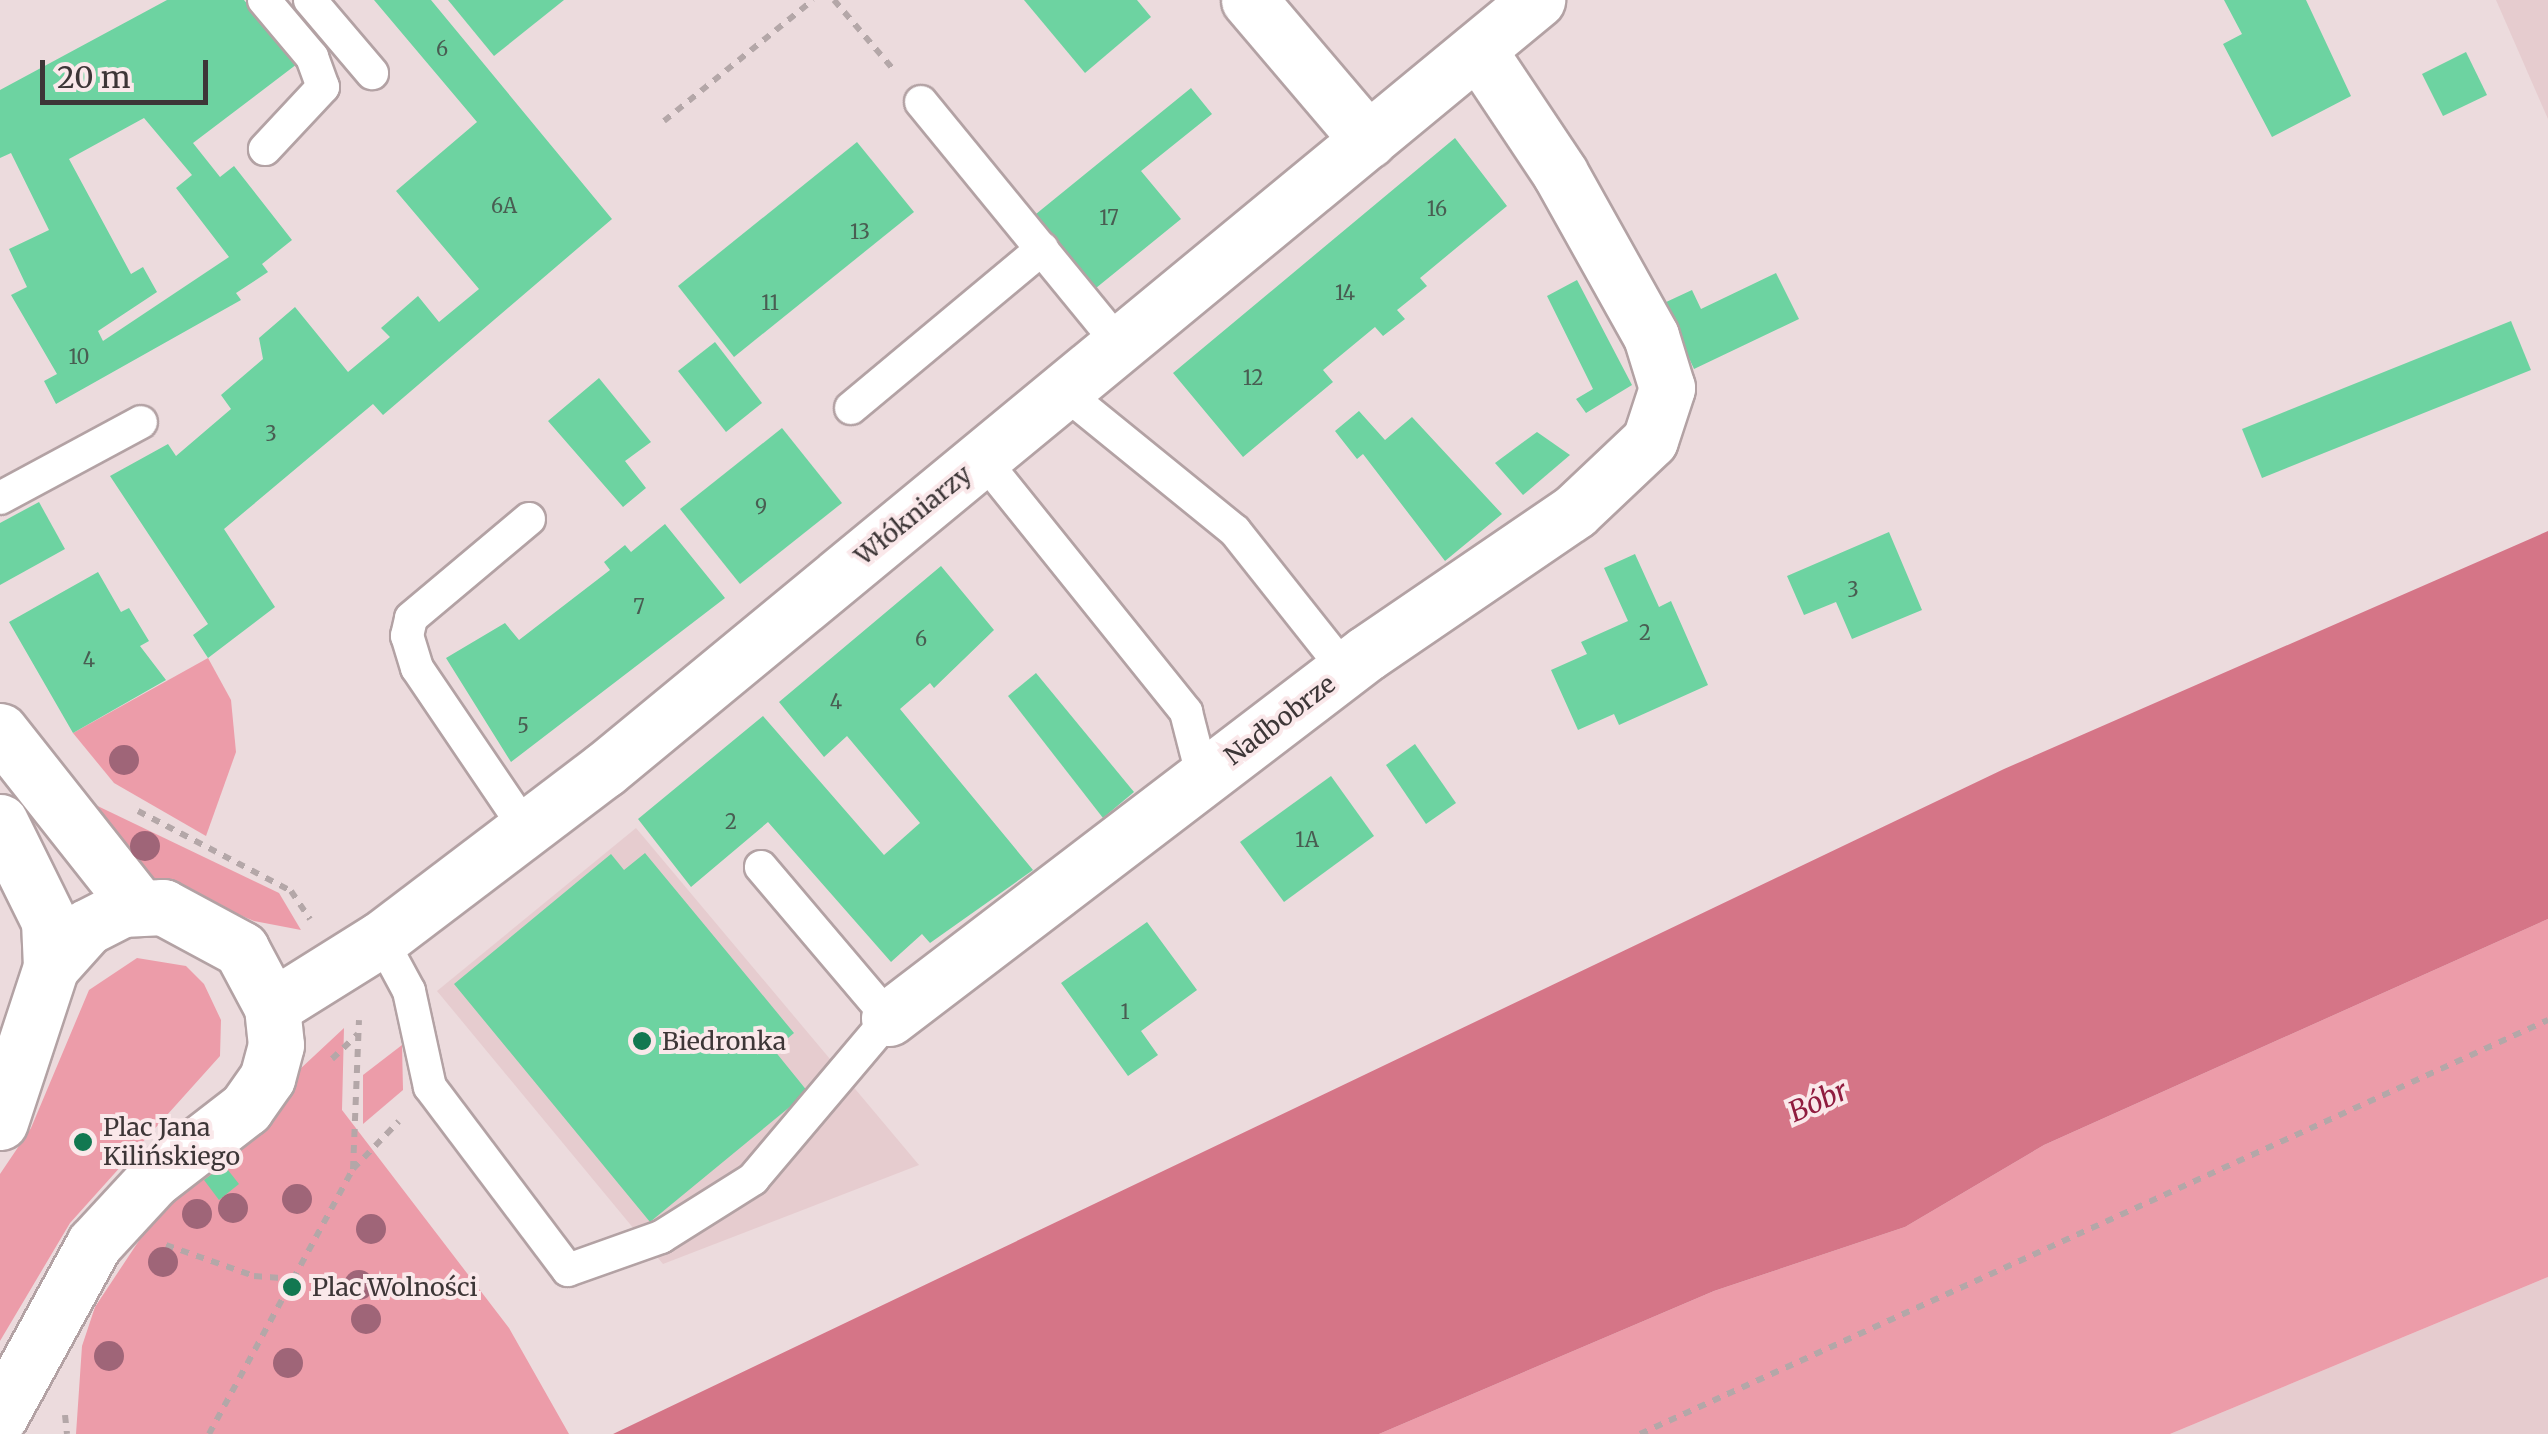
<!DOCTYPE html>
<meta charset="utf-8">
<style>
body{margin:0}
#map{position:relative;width:2548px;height:1434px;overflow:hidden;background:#ecdbdd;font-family:Merriweather,serif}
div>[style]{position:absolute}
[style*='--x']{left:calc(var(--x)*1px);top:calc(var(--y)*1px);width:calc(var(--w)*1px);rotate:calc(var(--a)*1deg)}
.built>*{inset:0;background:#e6cccf}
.green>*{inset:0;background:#ec9ca9}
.water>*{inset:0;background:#d57587}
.building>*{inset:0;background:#6dd3a1}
.path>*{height:6px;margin-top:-3px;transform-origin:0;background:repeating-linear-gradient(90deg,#b4a7a8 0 8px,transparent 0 16px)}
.roads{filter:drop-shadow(2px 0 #b3a2a4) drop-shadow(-2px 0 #b3a2a4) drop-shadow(0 2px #b3a2a4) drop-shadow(0 -2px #b3a2a4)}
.service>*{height:32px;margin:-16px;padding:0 16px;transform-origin:16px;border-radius:16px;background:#fff}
.minor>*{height:55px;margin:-27.5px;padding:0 27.5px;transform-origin:27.5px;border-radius:27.5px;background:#fff}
.tertiary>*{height:55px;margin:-27.5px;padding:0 27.5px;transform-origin:27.5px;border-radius:27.5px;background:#fff}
.secondary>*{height:55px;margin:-27.5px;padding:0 27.5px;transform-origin:27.5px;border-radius:27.5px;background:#fff}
.trees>*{width:30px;height:30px;margin:-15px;border-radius:50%;background:#9f6578}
.dots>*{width:28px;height:28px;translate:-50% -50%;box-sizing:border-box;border:5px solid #fae8ea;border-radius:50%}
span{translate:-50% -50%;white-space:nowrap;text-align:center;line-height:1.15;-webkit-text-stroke:8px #fae8ea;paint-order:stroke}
.number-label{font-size:20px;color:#495d52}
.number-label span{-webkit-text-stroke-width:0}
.street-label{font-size:25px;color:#3d3637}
.poi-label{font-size:25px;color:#3d3637}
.left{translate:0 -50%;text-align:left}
.water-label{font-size:28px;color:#901c3f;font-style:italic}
.scale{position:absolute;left:40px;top:60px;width:168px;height:45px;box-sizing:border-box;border:5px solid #3d3637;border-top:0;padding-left:12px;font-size:30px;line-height:35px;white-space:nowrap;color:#3d3637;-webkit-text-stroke:8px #fae8ea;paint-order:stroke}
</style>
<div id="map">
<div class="built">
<i style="clip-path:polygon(2496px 0,2548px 0,2548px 119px)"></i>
<i style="clip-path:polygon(636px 828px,919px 1165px,663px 1264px,437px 991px)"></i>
<i style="clip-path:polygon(2548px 1277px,2548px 1434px,2170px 1434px)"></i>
</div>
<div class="green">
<i style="clip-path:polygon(208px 658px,231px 700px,236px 752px,206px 836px,114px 783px,73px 733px)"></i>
<i style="clip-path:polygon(83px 799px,279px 893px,301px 930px,254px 921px,145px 875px)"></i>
<i style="clip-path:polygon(2548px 919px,2548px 1277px,2170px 1434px,1379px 1434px,1714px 1291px,1905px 1227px,2044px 1145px)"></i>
<i style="clip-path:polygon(137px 958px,186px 966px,204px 984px,221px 1020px,220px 1056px,70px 1223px,0 1341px,0 1174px,31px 1128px,89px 990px)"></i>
<i style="clip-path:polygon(344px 1028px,342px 1110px,509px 1328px,569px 1434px,76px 1434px,82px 1346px,95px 1307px,144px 1233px,130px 1228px)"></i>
<i style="clip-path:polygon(402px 1045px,403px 1090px,363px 1124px,363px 1075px)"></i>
</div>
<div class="water">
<i style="clip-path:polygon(2548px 531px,2548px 919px,2044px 1145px,1905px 1227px,1714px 1291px,1379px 1434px,613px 1434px,2004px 769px)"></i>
</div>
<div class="building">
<i style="clip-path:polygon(evenodd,167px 0,244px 0,297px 64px,193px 143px,220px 177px,234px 166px,292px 240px,262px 264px,268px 272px,236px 293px,241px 300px,56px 404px,44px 381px,57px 374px,11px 295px,27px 287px,9px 249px,49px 230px,11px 153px,0 158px,0 90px,167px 0,144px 118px,192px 175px,176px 188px,229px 257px,103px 341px,98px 331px,157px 292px,143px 267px,131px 274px,69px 159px,144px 118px)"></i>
<i style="clip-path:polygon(374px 0,431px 0,612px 219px,383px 415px,373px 404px,224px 529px,275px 607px,208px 658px,193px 635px,208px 624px,110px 476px,168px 444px,176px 456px,231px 409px,221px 395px,263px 359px,259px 338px,295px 307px,348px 372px,390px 337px,381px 328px,418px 296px,439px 322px,479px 289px,396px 191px,477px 122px)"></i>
<i style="clip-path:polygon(448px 0,564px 0,494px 56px)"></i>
<i style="clip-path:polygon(1024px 0,1137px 0,1151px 17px,1085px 73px)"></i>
<i style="clip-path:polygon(2224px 0,2306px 0,2351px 96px,2272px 137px,2223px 44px,2242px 34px)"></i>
<i style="clip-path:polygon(2466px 52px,2487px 95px,2443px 116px,2422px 74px)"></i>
<i style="clip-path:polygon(1191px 88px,1212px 114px,1141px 171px,1181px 219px,1096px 288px,1036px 214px)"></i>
<i style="clip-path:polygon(1455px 138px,1507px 206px,1420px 278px,1427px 286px,1397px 310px,1405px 319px,1383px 336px,1375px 327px,1323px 370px,1333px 382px,1243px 457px,1173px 373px)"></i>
<i style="clip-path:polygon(857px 142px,914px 212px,734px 357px,678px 286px)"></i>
<i style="clip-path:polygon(1776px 273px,1799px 319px,1694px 369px,1664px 303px,1692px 290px,1701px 309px)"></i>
<i style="clip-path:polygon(1577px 280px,1632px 385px,1586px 413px,1576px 399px,1593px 389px,1547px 296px)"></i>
<i style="clip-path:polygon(2511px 321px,2531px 370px,2262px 478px,2242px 429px)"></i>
<i style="clip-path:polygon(715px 342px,762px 403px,726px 432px,678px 371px)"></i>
<i style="clip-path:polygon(599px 378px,651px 442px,625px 461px,646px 488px,623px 507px,548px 421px)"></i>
<i style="clip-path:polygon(1359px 411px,1385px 440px,1412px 417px,1502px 514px,1445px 561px,1363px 454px,1357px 459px,1335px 431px)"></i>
<i style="clip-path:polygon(782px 428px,842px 503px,740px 584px,680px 509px)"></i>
<i style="clip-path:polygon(1537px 432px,1570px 455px,1523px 495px,1495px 463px)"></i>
<i style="clip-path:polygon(39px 502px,65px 549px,0 585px,0 523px)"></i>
<i style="clip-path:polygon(665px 524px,725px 598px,511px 762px,446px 658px,505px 623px,519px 640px,610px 570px,604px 562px,625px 545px,631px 552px)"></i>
<i style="clip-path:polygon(1889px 532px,1922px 610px,1852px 639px,1836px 602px,1804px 615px,1787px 576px)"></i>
<i style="clip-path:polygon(1635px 554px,1659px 607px,1671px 601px,1708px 685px,1619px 725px,1614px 714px,1578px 730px,1551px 670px,1587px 654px,1581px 642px,1628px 621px,1604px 568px)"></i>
<i style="clip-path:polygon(941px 566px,994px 630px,934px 688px,930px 683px,900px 709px,1033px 870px,930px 943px,922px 934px,891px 962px,768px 822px,691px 887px,638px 819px,763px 716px,884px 855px,920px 823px,847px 736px,824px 757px,779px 702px)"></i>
<i style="clip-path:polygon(98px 572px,121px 612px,129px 608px,149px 641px,140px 646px,166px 680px,73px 733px,9px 622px)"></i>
<i style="clip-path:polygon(1036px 673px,1134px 792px,1103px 818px,1008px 696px)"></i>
<i style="clip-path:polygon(1415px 744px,1456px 803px,1426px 824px,1386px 765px)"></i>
<i style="clip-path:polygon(1331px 776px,1374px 836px,1284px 902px,1240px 842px)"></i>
<i style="clip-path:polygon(645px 853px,794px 1033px,774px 1050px,808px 1092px,650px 1222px,454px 984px,611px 854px,624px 870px)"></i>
<i style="clip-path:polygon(1147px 922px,1197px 990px,1141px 1031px,1158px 1055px,1128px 1076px,1061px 983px)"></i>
<i style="clip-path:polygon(224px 1165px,239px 1184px,219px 1200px,204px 1180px)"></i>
</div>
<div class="path">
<i style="--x:834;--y:0;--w:89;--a:49.5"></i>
<i style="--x:664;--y:121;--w:192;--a:-39.1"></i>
<i style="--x:138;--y:811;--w:173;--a:27.6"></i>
<i style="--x:291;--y:891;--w:34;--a:56"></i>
<i style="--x:332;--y:1059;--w:36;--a:-44"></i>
<i style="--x:353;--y:1169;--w:66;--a:-46.2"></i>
<i style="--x:166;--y:1245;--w:93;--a:19.4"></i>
<i style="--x:254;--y:1276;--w:40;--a:4.3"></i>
<i style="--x:65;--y:1415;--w:19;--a:84"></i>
<i style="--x:209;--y:1434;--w:302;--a:-61.5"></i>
<i style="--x:353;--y:1169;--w:149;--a:-87.7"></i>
<i style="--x:1640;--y:1434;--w:998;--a:-24.51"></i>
</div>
<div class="roads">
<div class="service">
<i style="--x:264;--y:0;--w:75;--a:49.9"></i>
<i style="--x:312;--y:57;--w:32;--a:70"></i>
<i style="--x:323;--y:87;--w:85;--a:133.1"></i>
<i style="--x:310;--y:0;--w:96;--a:49.7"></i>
<i style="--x:921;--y:102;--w:315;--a:50.7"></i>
<i style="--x:1064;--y:392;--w:220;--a:39.1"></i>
<i style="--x:1235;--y:531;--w:177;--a:51.6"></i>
<i style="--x:851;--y:408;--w:249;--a:-39.8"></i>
<i style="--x:982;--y:458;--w:326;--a:51.2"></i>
<i style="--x:1186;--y:712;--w:68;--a:75.6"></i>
<i style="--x:0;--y:498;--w:160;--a:-28.3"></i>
<i style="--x:526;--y:829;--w:194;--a:-124.1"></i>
<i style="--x:417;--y:668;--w:34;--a:-107"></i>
<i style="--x:407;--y:636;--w:18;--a:-77"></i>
<i style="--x:411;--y:618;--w:154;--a:-40"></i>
<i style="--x:381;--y:939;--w:59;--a:61.7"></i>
<i style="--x:409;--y:991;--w:98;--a:77.7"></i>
<i style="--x:430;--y:1087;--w:229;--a:53"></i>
<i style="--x:568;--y:1270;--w:99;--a:-19.5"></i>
<i style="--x:661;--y:1237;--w:109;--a:-32.2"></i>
<i style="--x:753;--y:1179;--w:211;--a:-49.8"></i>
<i style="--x:889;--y:1018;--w:198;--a:-130.3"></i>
</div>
<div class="minor">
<i style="--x:1249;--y:0;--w:184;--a:49.6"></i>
<i style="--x:272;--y:1007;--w:128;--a:-32"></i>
<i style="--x:381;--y:939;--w:280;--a:-37.2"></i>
<i style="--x:604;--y:770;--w:1210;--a:-39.53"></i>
<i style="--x:889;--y:1018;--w:601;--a:-37.37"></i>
<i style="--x:1367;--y:653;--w:252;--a:-34.3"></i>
<i style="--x:1575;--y:511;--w:103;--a:-43.4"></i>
<i style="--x:1650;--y:440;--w:55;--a:-71.9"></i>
<i style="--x:1667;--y:388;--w:54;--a:-107.1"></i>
<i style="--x:1651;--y:336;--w:187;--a:-119.2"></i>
<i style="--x:1560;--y:173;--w:148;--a:-123.7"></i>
</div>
<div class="tertiary">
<i style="--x:0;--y:731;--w:224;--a:51.7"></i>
<i style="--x:0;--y:822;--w:110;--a:63.7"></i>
<i style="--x:49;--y:921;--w:46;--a:87.5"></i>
</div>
<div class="secondary">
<i style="--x:0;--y:1122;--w:163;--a:-71.8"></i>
<i style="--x:51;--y:967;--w:54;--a:-48"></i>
<i style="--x:87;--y:927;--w:39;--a:-27"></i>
<i style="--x:122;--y:909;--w:41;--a:-2.8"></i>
<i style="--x:163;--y:907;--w:89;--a:28.3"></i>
<i style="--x:241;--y:949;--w:66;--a:61.9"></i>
<i style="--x:272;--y:1007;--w:38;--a:84"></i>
<i style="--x:276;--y:1045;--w:34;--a:105"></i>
<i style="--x:267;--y:1078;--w:37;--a:125"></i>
<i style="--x:246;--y:1108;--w:118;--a:142.3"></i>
<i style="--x:153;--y:1180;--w:87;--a:132.7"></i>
<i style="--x:94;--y:1244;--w:196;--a:118.7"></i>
</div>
</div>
<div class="trees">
<i style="left:124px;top:760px"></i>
<i style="left:145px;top:846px"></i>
<i style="left:297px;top:1199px"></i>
<i style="left:233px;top:1208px"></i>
<i style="left:197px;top:1214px"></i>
<i style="left:371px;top:1229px"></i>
<i style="left:163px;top:1262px"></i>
<i style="left:359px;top:1285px"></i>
<i style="left:366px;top:1319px"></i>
<i style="left:109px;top:1356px"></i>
<i style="left:288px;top:1363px"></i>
</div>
<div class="dots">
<i style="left:642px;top:1041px;background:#127851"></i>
<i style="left:83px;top:1142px;background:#127851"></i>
<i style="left:292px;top:1287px;background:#127851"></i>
</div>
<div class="number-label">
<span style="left:442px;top:48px">6</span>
<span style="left:504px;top:205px">6A</span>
<span style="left:1437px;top:208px">16</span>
<span style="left:1109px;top:217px">17</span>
<span style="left:860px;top:231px">13</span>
<span style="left:1345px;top:292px">14</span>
<span style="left:770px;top:302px">11</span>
<span style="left:79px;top:356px">10</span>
<span style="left:1253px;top:377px">12</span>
<span style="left:271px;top:433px">3</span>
<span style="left:761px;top:506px">9</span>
<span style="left:1853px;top:589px">3</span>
<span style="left:639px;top:606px">7</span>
<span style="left:1645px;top:632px">2</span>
<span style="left:921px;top:638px">6</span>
<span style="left:89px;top:659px">4</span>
<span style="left:836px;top:701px">4</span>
<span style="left:523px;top:725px">5</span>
<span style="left:731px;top:821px">2</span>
<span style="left:1307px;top:839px">1A</span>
<span style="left:1125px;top:1011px">1</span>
</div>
<div class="street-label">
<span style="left:913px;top:515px;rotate:-39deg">Włókniarzy</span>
<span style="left:1280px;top:720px;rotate:-37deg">Nadbobrze</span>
</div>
<div class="poi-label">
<span class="left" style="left:662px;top:1041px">Biedronka</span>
<span class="left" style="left:103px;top:1142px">Plac Jana<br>Kilińskiego</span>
<span class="left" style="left:312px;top:1287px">Plac Wolności</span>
</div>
<div class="water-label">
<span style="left:1818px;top:1101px;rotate:-24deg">Bóbr</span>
</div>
<div class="scale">20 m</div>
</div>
